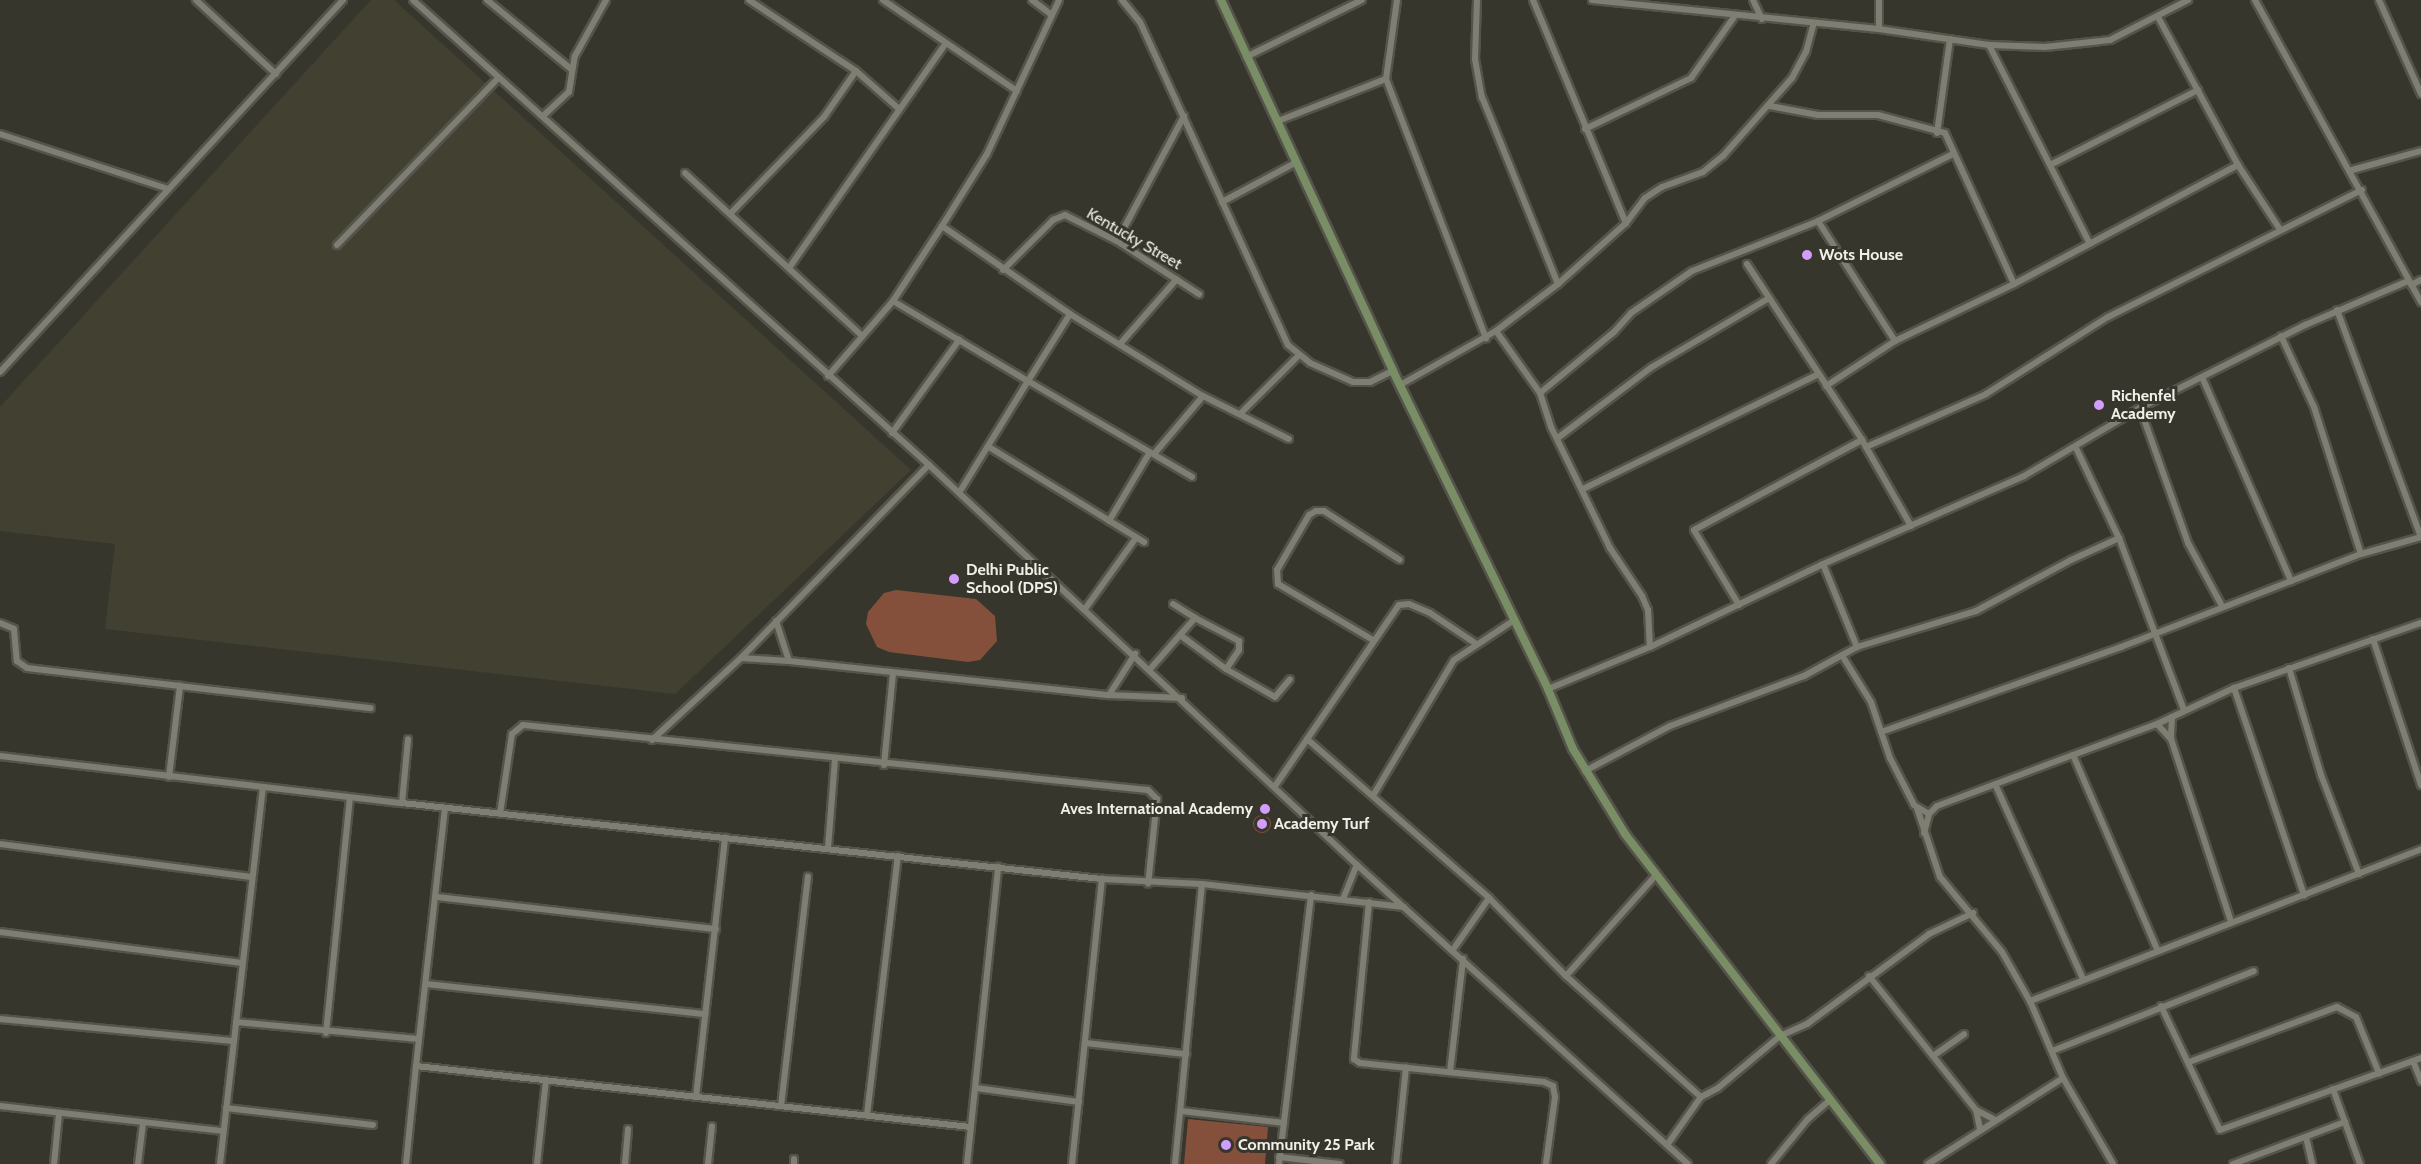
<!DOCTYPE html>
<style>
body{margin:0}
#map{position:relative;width:2421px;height:1164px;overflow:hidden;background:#37362c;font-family:Cabin,sans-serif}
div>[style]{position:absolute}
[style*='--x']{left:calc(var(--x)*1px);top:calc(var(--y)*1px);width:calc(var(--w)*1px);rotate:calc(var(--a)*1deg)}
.built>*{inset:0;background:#424131}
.green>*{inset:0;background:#85503b}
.round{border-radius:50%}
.roads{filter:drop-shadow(2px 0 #55544b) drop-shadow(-2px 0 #55544b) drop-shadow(0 2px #55544b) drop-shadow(0 -2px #55544b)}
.street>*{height:6px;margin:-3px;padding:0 3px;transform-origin:3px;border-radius:3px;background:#7f7e73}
.secondary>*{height:8px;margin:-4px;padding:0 4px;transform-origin:4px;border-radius:4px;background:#7a8e66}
.dots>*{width:16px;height:16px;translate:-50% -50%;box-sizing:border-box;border:3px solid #37362c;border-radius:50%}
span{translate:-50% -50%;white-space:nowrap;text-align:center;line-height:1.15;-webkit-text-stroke:6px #37362c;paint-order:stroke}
.street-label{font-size:16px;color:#f0efe9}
.poi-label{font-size:16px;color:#f0efe9;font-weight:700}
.left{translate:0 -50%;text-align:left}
.right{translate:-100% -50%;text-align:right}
</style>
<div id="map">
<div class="built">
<i style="clip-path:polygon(371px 0,394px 0,911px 470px,675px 694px,105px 629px,115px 544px,0 531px,0 407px)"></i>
</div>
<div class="green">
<i style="clip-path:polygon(896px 590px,976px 599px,995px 616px,997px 641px,980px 660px,968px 662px,889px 652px,877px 647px,866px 624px,868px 612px,884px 593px)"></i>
<i class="round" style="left:1253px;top:815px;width:18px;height:18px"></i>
<i style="clip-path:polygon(1188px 1119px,1268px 1127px,1265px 1164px,1184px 1164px)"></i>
</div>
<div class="roads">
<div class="street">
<i style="--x:196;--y:0;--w:109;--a:42.8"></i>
<i style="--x:413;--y:0;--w:695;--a:42.02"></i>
<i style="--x:929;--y:465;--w:586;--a:43.06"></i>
<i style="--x:1357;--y:865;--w:446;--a:42.1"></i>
<i style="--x:487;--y:0;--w:109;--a:39.4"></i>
<i style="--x:749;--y:0;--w:128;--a:33.6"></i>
<i style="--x:856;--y:71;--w:56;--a:41.4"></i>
<i style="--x:883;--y:0;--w:162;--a:34.2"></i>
<i style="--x:1032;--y:0;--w:25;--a:37"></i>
<i style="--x:1122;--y:0;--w:28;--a:51"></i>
<i style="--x:1140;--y:22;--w:355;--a:65.4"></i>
<i style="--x:1288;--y:345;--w:28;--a:39"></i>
<i style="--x:1310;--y:363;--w:47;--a:23.8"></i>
<i style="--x:1353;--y:382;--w:17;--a:0"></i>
<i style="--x:1370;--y:382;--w:25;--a:-26"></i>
<i style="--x:1397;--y:0;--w:80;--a:97.9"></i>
<i style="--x:1386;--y:79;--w:278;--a:68.9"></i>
<i style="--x:1477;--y:0;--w:59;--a:91.9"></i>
<i style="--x:1475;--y:59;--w:39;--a:80"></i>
<i style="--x:1482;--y:97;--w:202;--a:67.9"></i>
<i style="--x:1533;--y:0;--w:242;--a:67.4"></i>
<i style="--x:1592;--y:0;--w:288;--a:5.8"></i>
<i style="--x:1879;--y:29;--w:111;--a:8.3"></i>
<i style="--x:1989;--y:45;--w:56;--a:2"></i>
<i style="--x:2045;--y:47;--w:65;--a:-6.1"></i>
<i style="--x:2110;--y:40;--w:88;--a:-27.1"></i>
<i style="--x:1753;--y:0;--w:21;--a:65"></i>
<i style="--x:2255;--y:0;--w:345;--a:61.2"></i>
<i style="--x:2379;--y:0;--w:103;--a:65.9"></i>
<i style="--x:2158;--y:17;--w:168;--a:61.6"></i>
<i style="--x:2238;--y:165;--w:75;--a:56.9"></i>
<i style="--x:1879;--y:29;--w:29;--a:-90"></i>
<i style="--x:1989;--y:45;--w:223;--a:63.1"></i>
<i style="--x:1246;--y:57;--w:129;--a:-26.2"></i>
<i style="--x:1770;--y:106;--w:49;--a:10.6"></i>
<i style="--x:1818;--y:115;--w:60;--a:0"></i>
<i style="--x:1878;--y:115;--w:69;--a:15"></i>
<i style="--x:1945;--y:133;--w:166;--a:65.4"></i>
<i style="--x:543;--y:116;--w:35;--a:-43"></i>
<i style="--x:569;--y:92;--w:36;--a:-81"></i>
<i style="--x:575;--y:56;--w:64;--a:-61"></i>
<i style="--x:1278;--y:121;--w:116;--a:-21.3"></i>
<i style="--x:1585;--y:129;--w:118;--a:-25.7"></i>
<i style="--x:1691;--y:78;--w:75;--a:-54.8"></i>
<i style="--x:1937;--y:133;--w:95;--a:-82.1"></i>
<i style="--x:0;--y:134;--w:177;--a:18.1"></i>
<i style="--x:2052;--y:164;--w:164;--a:-26.9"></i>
<i style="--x:2352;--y:170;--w:72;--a:-15.4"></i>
<i style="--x:685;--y:173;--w:241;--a:42.6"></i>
<i style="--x:1222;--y:202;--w:85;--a:-28.1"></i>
<i style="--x:731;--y:213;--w:134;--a:-45.9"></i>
<i style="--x:824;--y:117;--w:56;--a:-55.2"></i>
<i style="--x:1818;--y:221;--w:143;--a:57.3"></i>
<i style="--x:942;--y:226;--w:85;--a:-58"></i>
<i style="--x:987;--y:154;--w:170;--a:-64.9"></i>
<i style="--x:1117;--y:241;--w:142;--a:-61.8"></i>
<i style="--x:337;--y:245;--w:232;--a:-46"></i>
<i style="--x:1747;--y:264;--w:210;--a:56.8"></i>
<i style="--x:1862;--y:440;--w:99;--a:60.3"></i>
<i style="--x:789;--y:268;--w:274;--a:-55.1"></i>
<i style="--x:1003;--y:270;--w:71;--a:-45"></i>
<i style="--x:1053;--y:220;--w:13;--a:-23"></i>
<i style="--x:1065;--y:215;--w:58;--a:26.6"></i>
<i style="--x:1117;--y:241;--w:98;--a:32.9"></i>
<i style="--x:2411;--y:285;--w:11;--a:-27"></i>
<i style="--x:893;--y:301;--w:90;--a:-56.8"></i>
<i style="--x:942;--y:226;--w:155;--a:34.5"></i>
<i style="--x:1070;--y:314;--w:156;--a:31.7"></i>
<i style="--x:1203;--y:396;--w:96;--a:26.6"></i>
<i style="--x:2337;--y:310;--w:242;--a:69.7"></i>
<i style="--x:1496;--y:331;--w:76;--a:54.6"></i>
<i style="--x:1540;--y:393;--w:36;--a:72"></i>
<i style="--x:1551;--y:427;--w:135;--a:64"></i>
<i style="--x:1610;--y:548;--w:58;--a:56.3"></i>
<i style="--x:1642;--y:596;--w:15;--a:67"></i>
<i style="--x:1648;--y:610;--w:37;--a:87"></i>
<i style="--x:2281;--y:336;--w:78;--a:65.1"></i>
<i style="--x:2314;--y:407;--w:154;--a:72.3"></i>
<i style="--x:1120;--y:344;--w:86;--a:-48.8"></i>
<i style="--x:0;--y:372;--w:506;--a:-47.32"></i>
<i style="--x:828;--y:376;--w:99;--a:-49.1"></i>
<i style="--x:893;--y:301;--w:157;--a:30.7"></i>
<i style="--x:1028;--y:381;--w:79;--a:-57.9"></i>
<i style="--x:2202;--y:377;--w:223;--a:66.4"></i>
<i style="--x:1400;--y:385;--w:110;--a:-29.4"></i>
<i style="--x:1496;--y:331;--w:78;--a:-37.2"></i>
<i style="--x:1558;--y:284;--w:91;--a:-41.9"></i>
<i style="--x:1626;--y:223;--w:31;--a:-53"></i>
<i style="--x:1645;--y:198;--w:20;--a:-33"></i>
<i style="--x:1662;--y:187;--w:44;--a:-20.1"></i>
<i style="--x:1703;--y:172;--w:26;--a:-39"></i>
<i style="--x:1723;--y:156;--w:104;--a:-48.5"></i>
<i style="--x:1792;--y:78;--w:30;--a:-62"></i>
<i style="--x:1806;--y:52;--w:28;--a:-75"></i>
<i style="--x:1826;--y:386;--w:82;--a:-33.1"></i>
<i style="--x:1895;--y:341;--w:132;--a:-25.6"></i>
<i style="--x:2014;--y:284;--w:254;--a:-28"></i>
<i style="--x:1540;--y:393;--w:96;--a:-39.5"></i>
<i style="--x:1614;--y:332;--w:25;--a:-48"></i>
<i style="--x:1631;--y:313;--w:74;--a:-34.5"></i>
<i style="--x:1692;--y:271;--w:136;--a:-21.6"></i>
<i style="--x:1818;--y:221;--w:151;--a:-26.4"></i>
<i style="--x:2140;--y:408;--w:143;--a:70.4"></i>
<i style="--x:2188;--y:543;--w:72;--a:61.6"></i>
<i style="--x:1241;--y:413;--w:82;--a:-45"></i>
<i style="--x:892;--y:433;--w:115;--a:-54.2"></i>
<i style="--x:1559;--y:437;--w:116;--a:-37"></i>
<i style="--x:1652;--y:367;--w:136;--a:-30.5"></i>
<i style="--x:989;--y:447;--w:182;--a:31.5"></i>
<i style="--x:1866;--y:447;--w:131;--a:-23.8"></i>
<i style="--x:1986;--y:394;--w:144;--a:-32.3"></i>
<i style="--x:2108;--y:317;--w:284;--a:-26.6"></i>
<i style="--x:2076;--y:448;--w:100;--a:64.5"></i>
<i style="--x:2119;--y:538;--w:184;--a:69.3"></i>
<i style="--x:1154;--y:454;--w:76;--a:-49.8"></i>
<i style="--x:1583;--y:489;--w:260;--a:-26"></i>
<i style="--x:959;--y:493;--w:132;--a:-58.4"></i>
<i style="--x:1028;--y:381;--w:190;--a:30.3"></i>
<i style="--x:1109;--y:521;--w:80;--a:-59.3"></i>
<i style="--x:1823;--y:564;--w:90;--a:67.7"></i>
<i style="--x:1173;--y:604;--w:26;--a:32"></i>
<i style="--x:1739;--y:605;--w:87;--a:-121"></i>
<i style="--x:1694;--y:530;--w:191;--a:-28.2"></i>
<i style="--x:1085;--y:609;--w:87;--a:-54.3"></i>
<i style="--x:0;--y:623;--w:15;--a:23"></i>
<i style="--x:14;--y:629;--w:32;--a:85"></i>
<i style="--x:17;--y:661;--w:12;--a:35"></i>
<i style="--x:27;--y:668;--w:154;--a:6.7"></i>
<i style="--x:1180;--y:635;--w:57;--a:36.5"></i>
<i style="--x:2373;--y:639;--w:154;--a:71.8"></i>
<i style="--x:1373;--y:640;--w:110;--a:-149.5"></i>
<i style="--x:1278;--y:584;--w:14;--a:-94"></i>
<i style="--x:1277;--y:570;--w:64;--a:-59.8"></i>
<i style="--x:1309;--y:515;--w:8;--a:-30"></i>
<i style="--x:1316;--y:511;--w:8;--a:0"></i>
<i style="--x:1324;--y:511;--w:90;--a:32.8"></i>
<i style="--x:1843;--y:657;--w:53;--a:58.1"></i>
<i style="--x:1871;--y:702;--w:59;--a:71.3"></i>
<i style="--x:1890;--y:758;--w:53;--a:62.9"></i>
<i style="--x:1914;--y:805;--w:17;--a:31"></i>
<i style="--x:1929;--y:814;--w:11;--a:-45"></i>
<i style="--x:1937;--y:806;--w:145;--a:-20.6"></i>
<i style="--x:741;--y:658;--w:48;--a:3.6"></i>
<i style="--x:789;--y:661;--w:42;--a:-108"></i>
<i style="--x:789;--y:661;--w:322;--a:6.1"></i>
<i style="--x:1109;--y:695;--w:73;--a:2.4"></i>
<i style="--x:1151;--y:668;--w:67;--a:-48.7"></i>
<i style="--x:1195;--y:618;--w:50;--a:27.6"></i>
<i style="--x:1239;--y:641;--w:9;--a:90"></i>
<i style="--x:1239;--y:650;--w:23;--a:124"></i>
<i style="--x:1226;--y:669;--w:56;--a:29.7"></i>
<i style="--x:1275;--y:697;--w:23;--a:-50"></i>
<i style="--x:2289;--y:668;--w:112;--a:73.3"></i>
<i style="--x:2321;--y:775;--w:106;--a:69"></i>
<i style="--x:2234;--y:688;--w:219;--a:71.3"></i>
<i style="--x:1548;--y:689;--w:110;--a:-22.4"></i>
<i style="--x:1650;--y:647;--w:192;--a:-25.6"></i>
<i style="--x:1823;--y:564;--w:219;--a:-23.6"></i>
<i style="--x:2024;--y:476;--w:134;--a:-30.4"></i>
<i style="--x:2140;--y:408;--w:185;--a:-26.7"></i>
<i style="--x:2305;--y:325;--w:112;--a:-23.1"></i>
<i style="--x:1109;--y:695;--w:49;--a:-57.6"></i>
<i style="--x:2172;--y:717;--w:22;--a:93"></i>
<i style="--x:2171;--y:739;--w:193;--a:71.8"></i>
<i style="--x:2157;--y:724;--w:21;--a:47"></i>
<i style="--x:1881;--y:732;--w:255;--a:-19.5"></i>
<i style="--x:2121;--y:647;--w:257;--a:-21.2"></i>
<i style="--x:2361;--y:554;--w:62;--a:-15.8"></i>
<i style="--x:1307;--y:739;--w:242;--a:41.1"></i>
<i style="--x:652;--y:740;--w:121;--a:-42.7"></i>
<i style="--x:741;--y:658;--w:269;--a:-45.8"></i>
<i style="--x:0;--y:756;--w:405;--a:6.7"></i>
<i style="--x:402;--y:803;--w:64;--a:-84.6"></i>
<i style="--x:884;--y:765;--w:91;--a:-84.4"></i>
<i style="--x:1585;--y:771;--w:96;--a:-27.9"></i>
<i style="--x:1670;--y:726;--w:143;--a:-20.5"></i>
<i style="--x:1804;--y:676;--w:60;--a:-28.7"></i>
<i style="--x:1857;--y:647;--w:124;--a:-16.8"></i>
<i style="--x:1976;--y:611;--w:108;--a:-28.2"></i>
<i style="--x:2071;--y:560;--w:53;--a:-24.6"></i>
<i style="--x:169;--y:777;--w:92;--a:-83.1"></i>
<i style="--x:180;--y:686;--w:192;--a:6.6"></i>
<i style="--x:1995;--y:784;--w:214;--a:65.7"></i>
<i style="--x:1275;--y:786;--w:219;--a:-55.6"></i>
<i style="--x:1399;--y:605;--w:10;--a:-6"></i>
<i style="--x:1409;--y:604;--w:23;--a:23"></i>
<i style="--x:1430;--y:613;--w:54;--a:33.7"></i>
<i style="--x:1374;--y:794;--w:156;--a:-59.2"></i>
<i style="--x:1454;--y:660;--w:71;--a:-33.5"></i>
<i style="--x:402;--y:803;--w:704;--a:6.2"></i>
<i style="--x:1102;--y:879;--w:100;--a:2.9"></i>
<i style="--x:1202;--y:884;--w:203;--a:6.5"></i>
<i style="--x:1917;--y:808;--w:73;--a:71.6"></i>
<i style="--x:1940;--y:877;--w:97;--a:50.4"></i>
<i style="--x:2002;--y:952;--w:56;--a:60.3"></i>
<i style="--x:2030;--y:1001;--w:84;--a:66.8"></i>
<i style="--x:2063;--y:1078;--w:99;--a:59.8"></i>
<i style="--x:500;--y:814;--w:81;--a:-81.5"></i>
<i style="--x:512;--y:734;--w:14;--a:-39"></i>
<i style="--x:523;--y:725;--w:628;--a:5.94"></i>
<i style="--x:1148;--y:790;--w:13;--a:45"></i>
<i style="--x:1157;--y:799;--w:85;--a:96"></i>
<i style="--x:1924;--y:833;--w:20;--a:-75"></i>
<i style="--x:0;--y:844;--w:254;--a:7.5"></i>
<i style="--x:828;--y:848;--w:88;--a:-85.5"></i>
<i style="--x:438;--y:897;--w:280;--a:6.6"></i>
<i style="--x:1343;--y:899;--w:37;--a:-68"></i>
<i style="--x:1369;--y:902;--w:158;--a:95.5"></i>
<i style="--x:1354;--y:1059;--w:7;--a:34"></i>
<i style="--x:1360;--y:1063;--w:185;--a:5.9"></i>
<i style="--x:1544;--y:1082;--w:10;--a:24"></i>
<i style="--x:1553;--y:1086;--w:11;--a:80"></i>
<i style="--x:1555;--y:1097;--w:68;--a:97.7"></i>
<i style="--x:0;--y:932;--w:243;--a:7.3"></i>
<i style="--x:2157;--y:949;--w:211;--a:-113.4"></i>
<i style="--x:2073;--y:755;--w:90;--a:-20.3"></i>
<i style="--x:2157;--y:724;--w:85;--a:-25.1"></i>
<i style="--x:2234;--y:688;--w:198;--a:-19.2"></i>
<i style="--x:1452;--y:951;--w:65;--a:-55.1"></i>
<i style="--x:1489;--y:898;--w:110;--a:45.4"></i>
<i style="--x:1566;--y:976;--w:181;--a:41.9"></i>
<i style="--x:1566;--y:976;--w:135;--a:-48.3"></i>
<i style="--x:1869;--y:976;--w:171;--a:51.4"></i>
<i style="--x:1976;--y:1110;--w:20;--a:27"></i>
<i style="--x:427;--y:984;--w:280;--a:6.2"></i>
<i style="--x:2030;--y:1001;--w:420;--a:-21.2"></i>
<i style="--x:2161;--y:1006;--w:137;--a:64.6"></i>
<i style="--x:2220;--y:1130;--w:214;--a:-19.7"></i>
<i style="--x:0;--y:1019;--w:234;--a:5.4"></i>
<i style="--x:236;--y:1022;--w:183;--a:5.3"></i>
<i style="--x:326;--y:1033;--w:236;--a:-84.2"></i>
<i style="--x:1086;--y:1043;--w:101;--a:6.3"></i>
<i style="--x:2052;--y:1051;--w:217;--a:-21.6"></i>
<i style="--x:1933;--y:1056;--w:38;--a:-35"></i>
<i style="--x:2413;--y:1061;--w:22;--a:68"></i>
<i style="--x:2189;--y:1062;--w:158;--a:-20.4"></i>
<i style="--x:2337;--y:1007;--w:21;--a:28"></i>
<i style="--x:2356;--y:1017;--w:61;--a:67.7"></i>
<i style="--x:416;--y:1066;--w:259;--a:-83.6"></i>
<i style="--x:1450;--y:1072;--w:114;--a:-83.4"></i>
<i style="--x:976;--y:1088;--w:104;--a:7.7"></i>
<i style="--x:2333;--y:1089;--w:80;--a:70.2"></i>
<i style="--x:696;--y:1097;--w:261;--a:-83.6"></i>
<i style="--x:0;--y:1106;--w:223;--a:6.4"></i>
<i style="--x:781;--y:1106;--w:231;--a:-83.3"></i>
<i style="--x:226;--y:1108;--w:148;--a:6.6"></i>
<i style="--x:1976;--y:1110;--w:19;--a:78"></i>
<i style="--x:1181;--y:1111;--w:104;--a:6.6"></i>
<i style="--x:867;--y:1115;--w:261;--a:-83.2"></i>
<i style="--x:2306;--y:1137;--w:28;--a:77"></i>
<i style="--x:1667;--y:1145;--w:59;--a:-54.7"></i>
<i style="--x:1701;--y:1097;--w:19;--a:-28"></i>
<i style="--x:1718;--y:1088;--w:81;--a:-40"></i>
<i style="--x:1780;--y:1036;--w:30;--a:-24"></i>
<i style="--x:1807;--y:1024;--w:152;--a:-36.4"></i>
<i style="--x:1929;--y:934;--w:49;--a:-25.5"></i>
<i style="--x:1279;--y:1157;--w:61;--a:6.5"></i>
<i style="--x:54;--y:1164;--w:50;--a:-84.3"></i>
<i style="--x:138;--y:1164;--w:41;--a:-83"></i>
<i style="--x:220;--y:1164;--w:379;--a:-83.5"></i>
<i style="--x:406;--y:1164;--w:99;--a:-84.2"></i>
<i style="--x:416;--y:1066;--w:557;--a:6.28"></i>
<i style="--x:537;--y:1164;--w:84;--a:-83.9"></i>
<i style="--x:625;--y:1164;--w:35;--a:-85"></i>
<i style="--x:708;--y:1164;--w:38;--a:-84"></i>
<i style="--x:794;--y:1164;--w:5;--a:-90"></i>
<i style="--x:967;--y:1164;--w:299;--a:-84"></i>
<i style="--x:1072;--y:1164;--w:287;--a:-84"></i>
<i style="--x:1175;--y:1164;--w:281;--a:-84.5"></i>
<i style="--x:1279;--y:1164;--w:271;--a:-83.2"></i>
<i style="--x:1396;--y:1164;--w:97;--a:-84.1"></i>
<i style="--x:1771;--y:1164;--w:58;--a:-50.6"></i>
<i style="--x:1808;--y:1119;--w:29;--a:-41"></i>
<i style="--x:1928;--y:1164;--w:160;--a:-32.5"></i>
<i style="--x:2233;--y:1164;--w:120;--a:-20.6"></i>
</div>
<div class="secondary">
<i style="--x:1221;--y:0;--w:409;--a:65.1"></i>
<i style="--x:1393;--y:371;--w:354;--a:64"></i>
<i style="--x:1548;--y:689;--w:65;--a:67.4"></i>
<i style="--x:1573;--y:749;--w:100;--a:58.5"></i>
<i style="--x:1625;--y:834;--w:417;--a:52.3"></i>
</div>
</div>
<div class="dots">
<i style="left:1807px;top:255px;background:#d29dfd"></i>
<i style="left:2099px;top:405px;background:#d29dfd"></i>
<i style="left:954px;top:579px;background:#d29dfd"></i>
<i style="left:1265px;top:809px;background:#d29dfd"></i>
<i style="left:1262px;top:824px;background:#d29dfd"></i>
<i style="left:1226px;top:1145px;background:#d29dfd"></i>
</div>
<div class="street-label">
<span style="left:1134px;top:239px;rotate:30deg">Kentucky Street</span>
</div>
<div class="poi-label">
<span class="left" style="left:1819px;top:255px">Wots House</span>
<span class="left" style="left:2111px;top:405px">Richenfel<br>Academy</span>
<span class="left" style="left:966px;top:579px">Delhi Public<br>School (DPS)</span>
<span class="right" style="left:1253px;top:809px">Aves International Academy</span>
<span class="left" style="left:1274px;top:824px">Academy Turf</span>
<span class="left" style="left:1238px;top:1145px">Community 25 Park</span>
</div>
</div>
